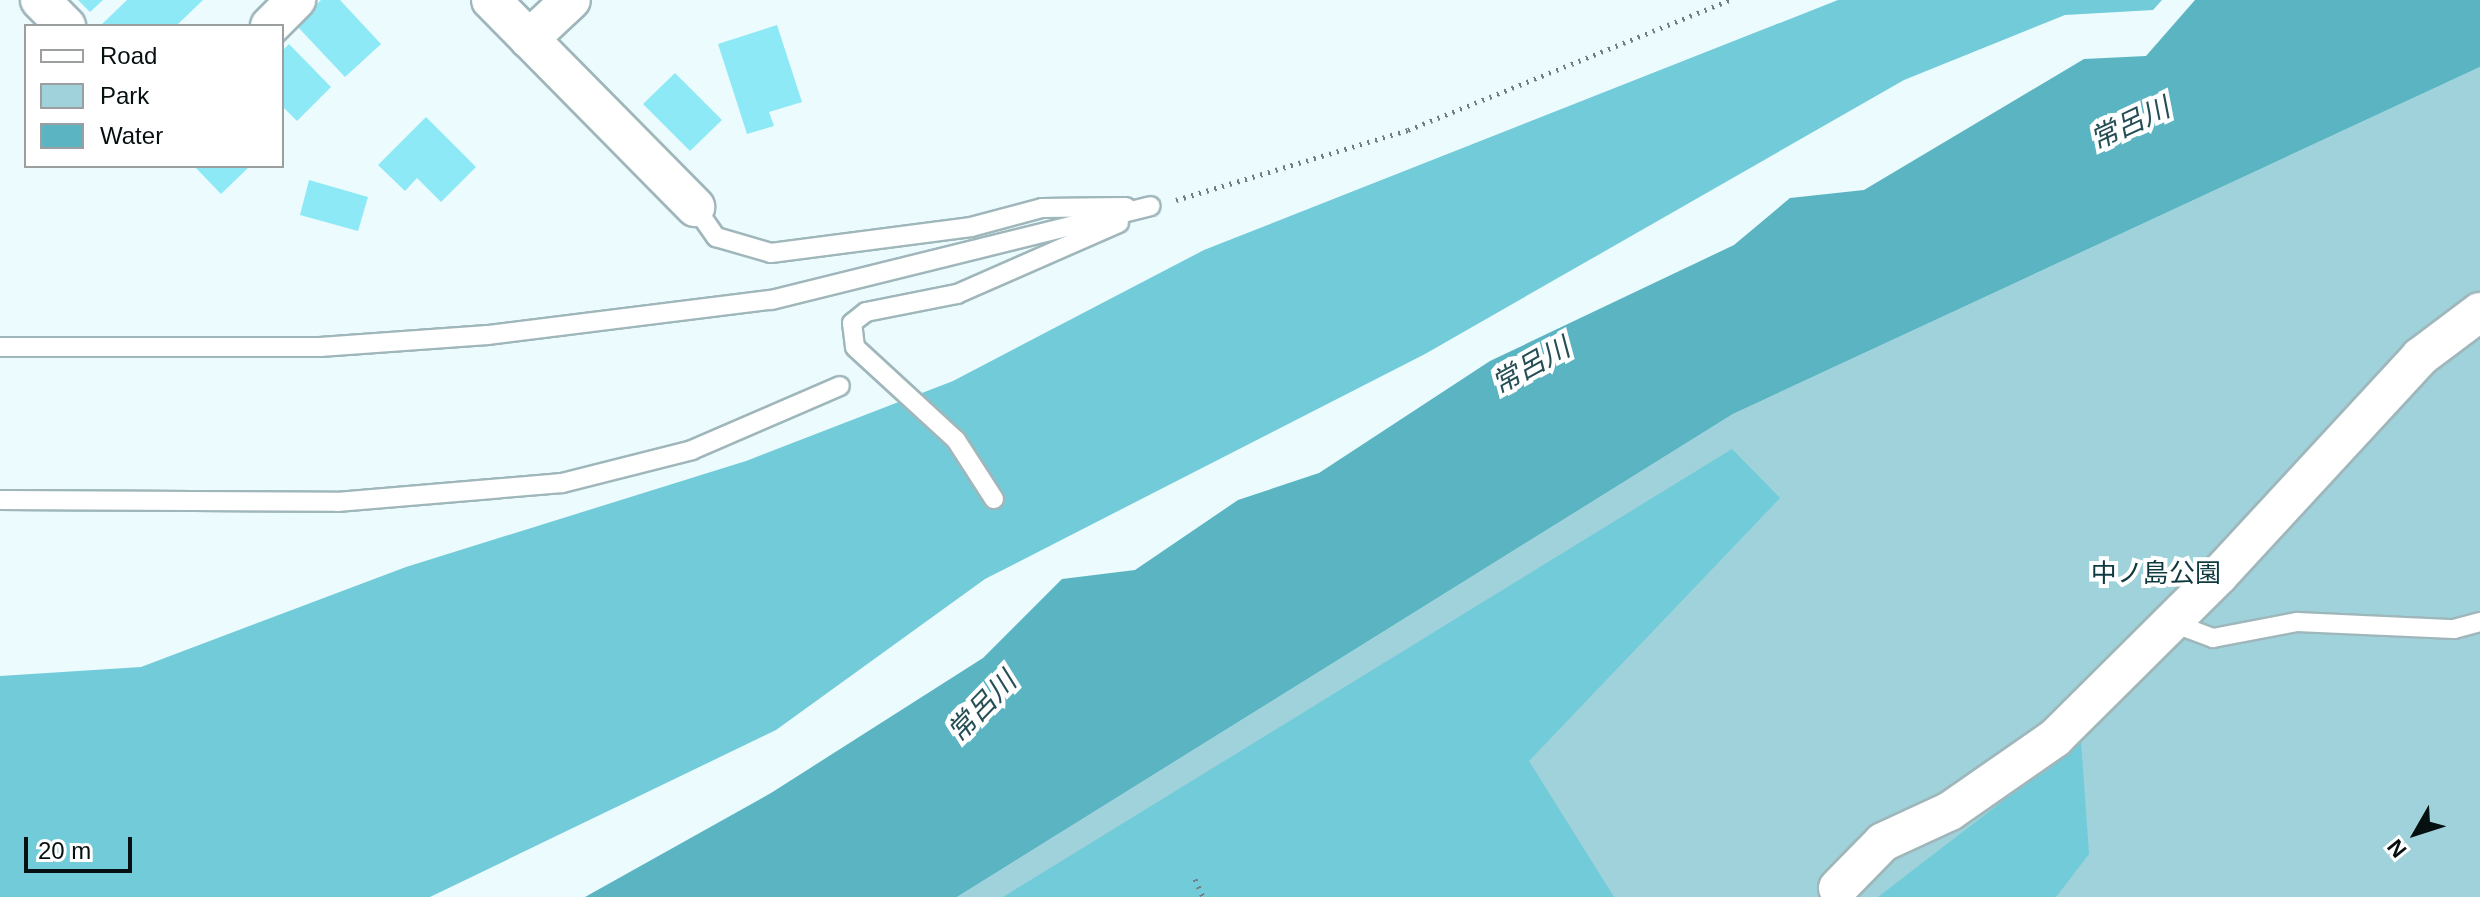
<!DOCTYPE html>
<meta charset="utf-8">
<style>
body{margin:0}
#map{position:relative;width:2480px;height:897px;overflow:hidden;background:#ecfbfd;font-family:Helvetica,"Noto Sans JP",sans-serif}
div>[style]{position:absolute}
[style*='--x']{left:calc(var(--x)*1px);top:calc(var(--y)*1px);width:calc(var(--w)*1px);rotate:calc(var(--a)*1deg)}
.green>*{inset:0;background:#9fd2da}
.forest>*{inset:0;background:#71cbd9}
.water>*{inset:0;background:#5ab4c2}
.building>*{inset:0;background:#8ee9f7}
.path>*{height:5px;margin-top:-2.5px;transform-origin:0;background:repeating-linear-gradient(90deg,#717d7e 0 2px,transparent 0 8px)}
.roads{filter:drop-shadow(2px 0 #9fb7bb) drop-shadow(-2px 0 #9fb7bb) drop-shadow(0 2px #9fb7bb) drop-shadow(0 -2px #9fb7bb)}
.service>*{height:18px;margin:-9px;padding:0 9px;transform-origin:9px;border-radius:9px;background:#fff}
.minor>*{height:38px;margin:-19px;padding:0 19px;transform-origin:19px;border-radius:19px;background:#fff}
span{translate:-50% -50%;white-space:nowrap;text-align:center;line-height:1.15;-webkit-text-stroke:8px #fff;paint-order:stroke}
.park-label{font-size:26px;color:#0d393f}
.water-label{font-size:28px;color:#254e55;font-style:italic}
.legend{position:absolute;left:24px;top:24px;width:260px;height:144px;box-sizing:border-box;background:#fff;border:2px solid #9c9fa0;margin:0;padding:10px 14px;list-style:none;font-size:24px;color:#071011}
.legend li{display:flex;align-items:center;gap:16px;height:40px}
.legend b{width:40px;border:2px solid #9c9fa0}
.north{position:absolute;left:2376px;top:793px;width:80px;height:80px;-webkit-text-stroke:6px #fff;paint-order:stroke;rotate:231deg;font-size:22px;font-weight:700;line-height:32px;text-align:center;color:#071011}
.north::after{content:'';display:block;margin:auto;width:28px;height:36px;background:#071011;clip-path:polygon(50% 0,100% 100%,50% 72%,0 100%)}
.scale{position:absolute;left:24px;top:837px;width:108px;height:36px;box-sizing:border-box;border:4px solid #071011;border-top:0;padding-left:10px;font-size:24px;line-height:28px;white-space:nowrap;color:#071011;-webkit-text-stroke:6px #fff;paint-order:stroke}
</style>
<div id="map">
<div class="green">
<i style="clip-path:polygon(2480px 67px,2480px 897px,957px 897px,1733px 414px)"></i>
</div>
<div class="forest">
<i style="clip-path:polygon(1838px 0,2162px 0,2153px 10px,2065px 15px,1904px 80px,1425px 354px,985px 579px,776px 730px,430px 897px,0 897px,0 676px,141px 667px,406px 567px,746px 461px,953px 381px,1204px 250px)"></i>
<i style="clip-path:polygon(1732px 449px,1780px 498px,1529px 761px,1614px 897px,1003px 897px)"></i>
<i style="clip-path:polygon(2081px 741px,2089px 854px,2056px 897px,1878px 897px)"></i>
</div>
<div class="water">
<i style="clip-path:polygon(2195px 0,2480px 0,2480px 67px,1733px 414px,957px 897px,585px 897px,771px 793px,983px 658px,1062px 579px,1135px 570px,1238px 500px,1319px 473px,1490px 361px,1734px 245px,1790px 198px,1864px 190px,2084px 59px,2146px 56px)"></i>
</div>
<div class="building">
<i style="clip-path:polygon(78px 0,103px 0,90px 12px)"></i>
<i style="clip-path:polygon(127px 0,203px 0,176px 26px,100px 26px)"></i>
<i style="clip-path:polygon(321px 0,340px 0,381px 44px,345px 77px,295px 24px)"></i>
<i style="clip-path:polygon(777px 25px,802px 102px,769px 112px,774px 126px,747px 134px,718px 44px)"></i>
<i style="clip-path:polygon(289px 44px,331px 87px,297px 121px,282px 106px,282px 51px)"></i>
<i style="clip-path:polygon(675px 73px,722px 120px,690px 151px,643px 104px)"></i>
<i style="clip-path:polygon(426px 117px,476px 167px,441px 202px,417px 178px,405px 191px,378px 165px)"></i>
<i style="clip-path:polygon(194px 166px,250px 166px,221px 194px)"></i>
<i style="clip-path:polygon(309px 180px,368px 197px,358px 231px,300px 215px)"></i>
</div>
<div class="path">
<i style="--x:1176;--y:200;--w:242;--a:-16.8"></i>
<i style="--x:1408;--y:130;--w:347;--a:-22"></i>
<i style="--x:1195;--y:879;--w:20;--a:66"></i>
</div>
<div class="roads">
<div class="service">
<i style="--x:695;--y:207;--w:37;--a:55"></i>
<i style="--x:716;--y:237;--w:57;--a:16.2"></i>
<i style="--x:771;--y:253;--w:202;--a:-7.4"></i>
<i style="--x:971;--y:227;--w:73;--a:-15"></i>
<i style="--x:1042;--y:208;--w:84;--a:-0.7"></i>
<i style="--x:0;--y:347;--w:320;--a:0"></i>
<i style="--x:320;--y:347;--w:168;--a:-4.1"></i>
<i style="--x:488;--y:335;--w:285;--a:-7.1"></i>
<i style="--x:771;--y:300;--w:391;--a:-13.9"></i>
<i style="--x:994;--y:499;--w:70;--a:-122.8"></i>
<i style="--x:956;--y:440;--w:137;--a:-137.4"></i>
<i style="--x:855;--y:347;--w:24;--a:-97"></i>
<i style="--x:852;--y:323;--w:18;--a:-38"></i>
<i style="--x:866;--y:312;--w:93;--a:-11.2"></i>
<i style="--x:957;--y:294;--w:177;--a:-23.7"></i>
<i style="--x:0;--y:500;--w:337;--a:0.3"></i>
<i style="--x:337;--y:502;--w:226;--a:-4.8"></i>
<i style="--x:562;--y:483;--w:134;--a:-14.2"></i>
<i style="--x:692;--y:450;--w:161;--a:-23.4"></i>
<i style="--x:2173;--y:623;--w:43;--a:20.6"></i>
<i style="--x:2213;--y:638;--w:86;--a:-10.8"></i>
<i style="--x:2297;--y:622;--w:157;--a:2.6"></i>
<i style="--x:2454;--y:629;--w:27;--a:-15"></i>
</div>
<div class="minor">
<i style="--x:40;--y:0;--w:37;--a:45"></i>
<i style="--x:491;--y:0;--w:291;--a:45.4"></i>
<i style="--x:270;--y:26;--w:37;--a:-45"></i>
<i style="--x:529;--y:39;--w:57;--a:-42.9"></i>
<i style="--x:1838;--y:888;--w:64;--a:-45.6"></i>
<i style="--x:1883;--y:842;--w:74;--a:-24.8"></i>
<i style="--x:1950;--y:811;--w:128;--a:-34.8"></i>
<i style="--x:2055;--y:738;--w:231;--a:-44.8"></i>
<i style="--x:2219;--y:575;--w:297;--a:-47.3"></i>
<i style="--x:2420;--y:357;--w:75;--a:-36.9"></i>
</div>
</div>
<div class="park-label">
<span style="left:2156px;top:574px">中ノ島公園</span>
</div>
<div class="water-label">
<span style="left:2130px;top:124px;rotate:-25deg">常呂川</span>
<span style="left:1531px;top:366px;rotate:-29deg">常呂川</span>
<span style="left:982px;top:707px;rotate:-46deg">常呂川</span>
</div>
<ul class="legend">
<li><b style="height:10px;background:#fff"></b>Road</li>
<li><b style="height:22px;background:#9fd2da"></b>Park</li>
<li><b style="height:22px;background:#5ab4c2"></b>Water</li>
</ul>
<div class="north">N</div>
<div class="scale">20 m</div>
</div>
